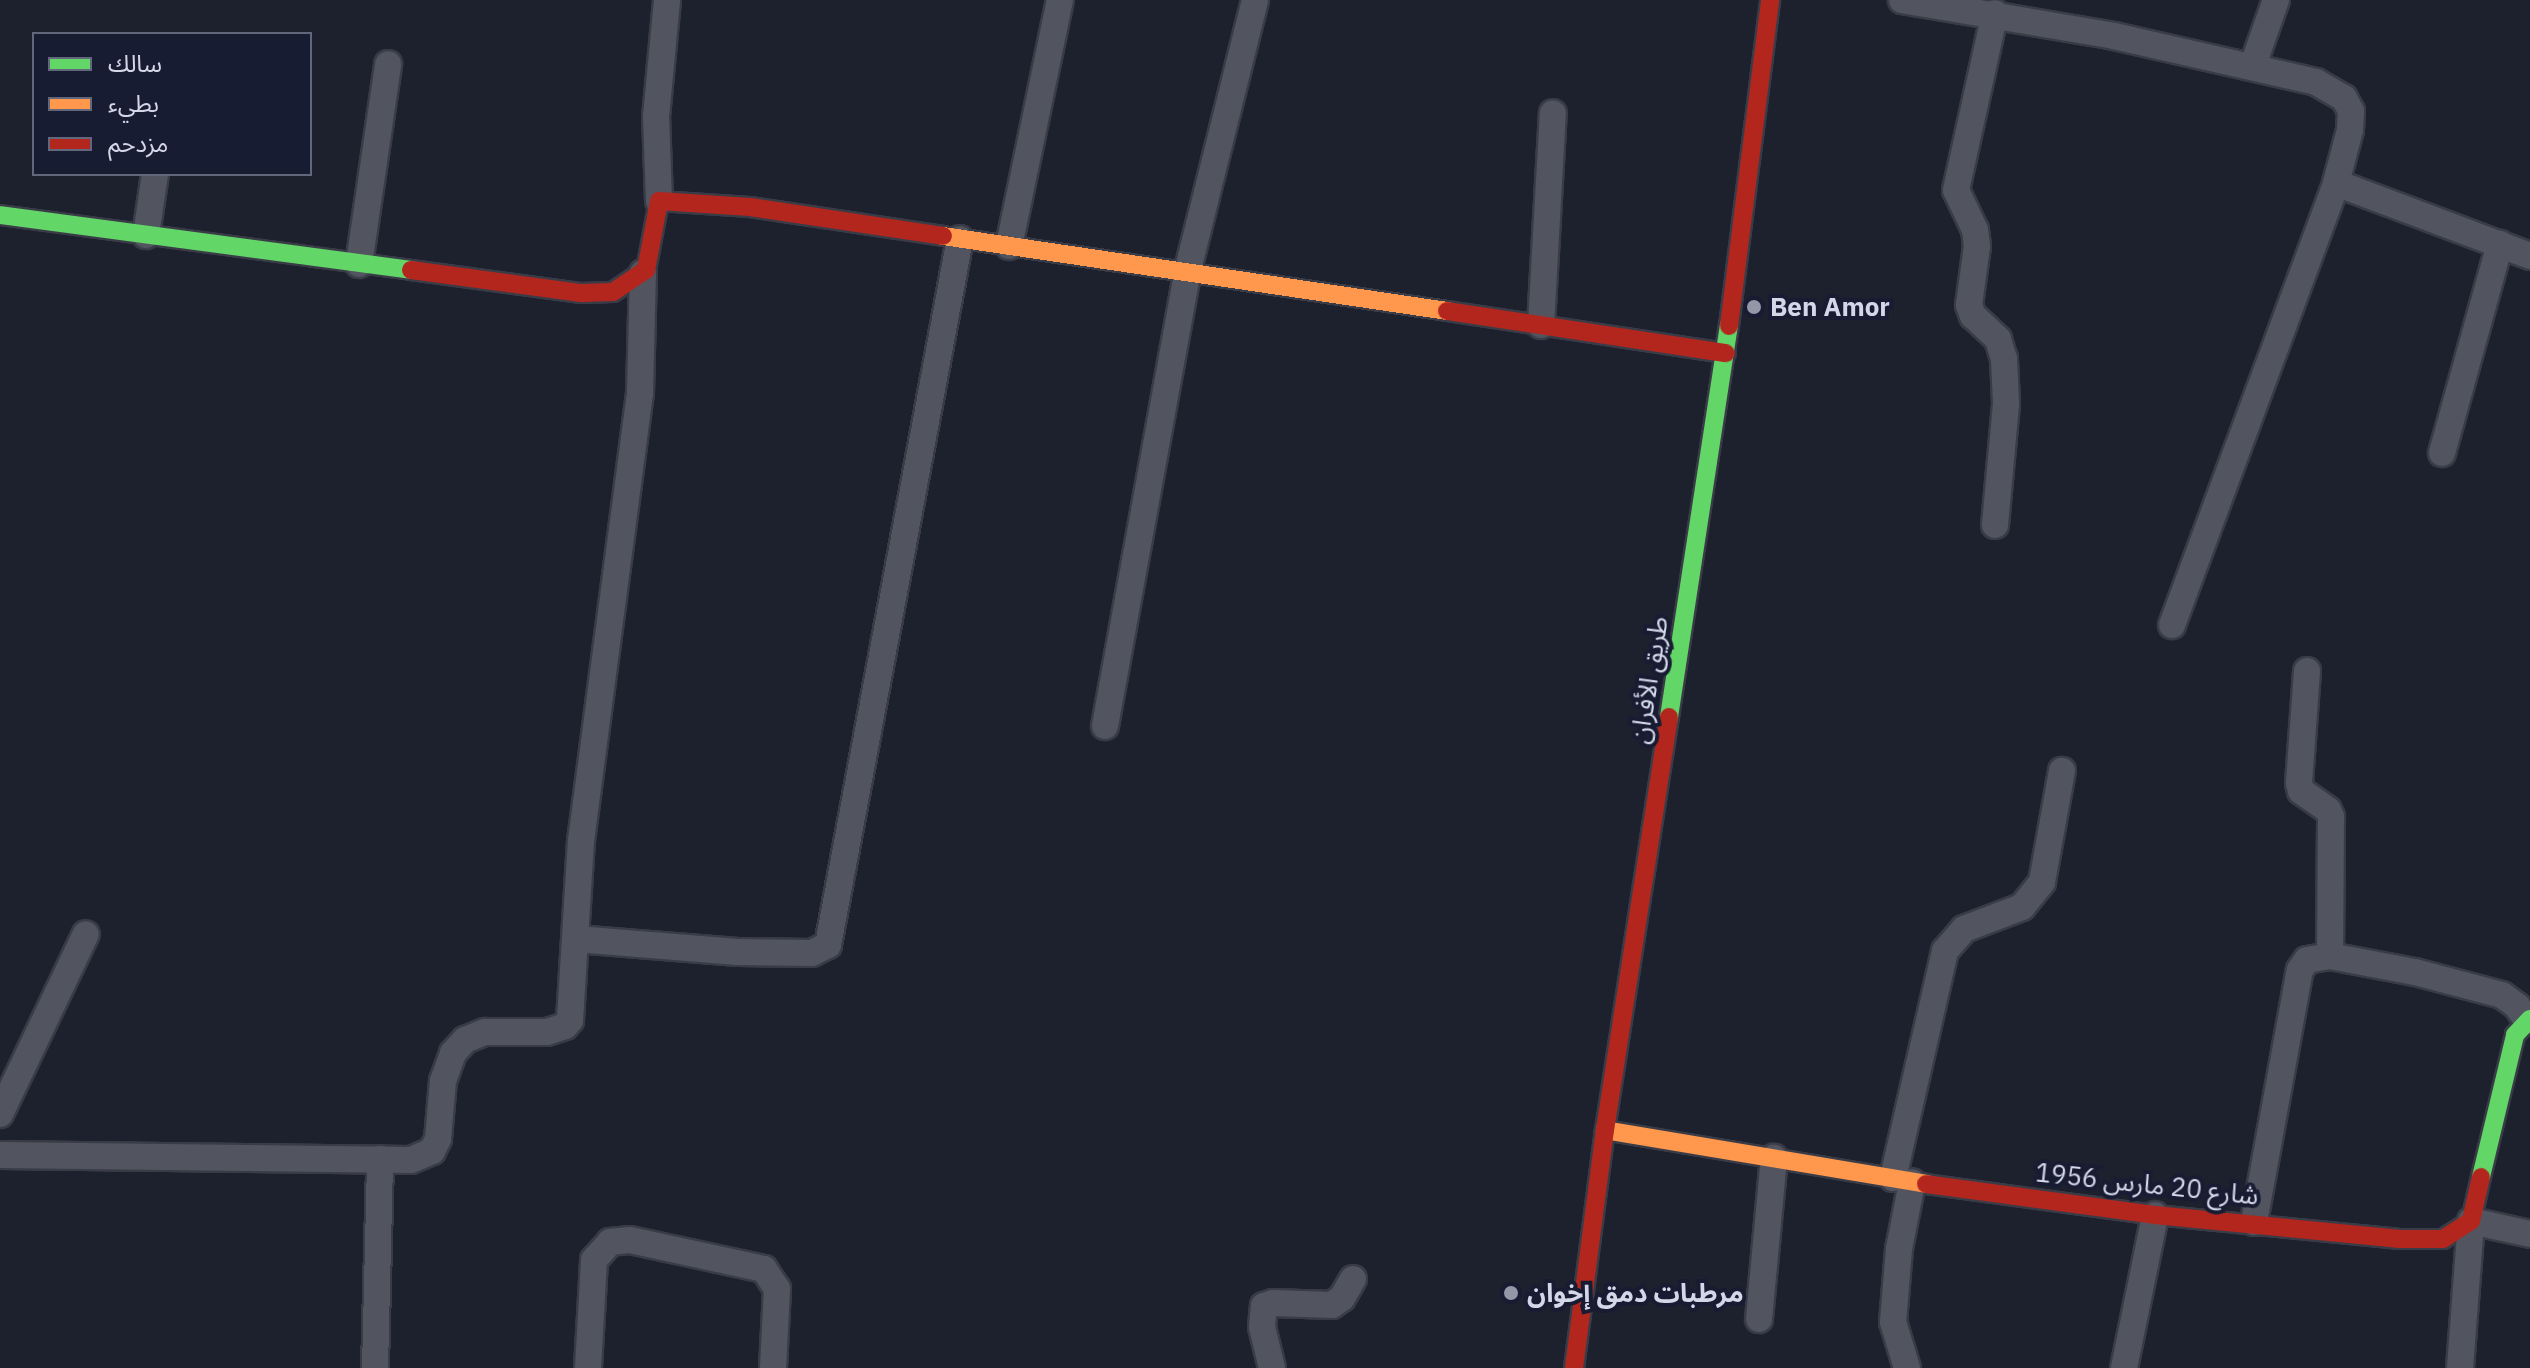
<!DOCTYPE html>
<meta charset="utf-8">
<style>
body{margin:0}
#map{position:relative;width:2530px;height:1368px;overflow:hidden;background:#1d202d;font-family:"IBM Plex Sans","Noto Sans Arabic",sans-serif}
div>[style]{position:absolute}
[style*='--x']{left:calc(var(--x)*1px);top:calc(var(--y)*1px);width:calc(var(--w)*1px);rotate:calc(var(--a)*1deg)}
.roads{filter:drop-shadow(2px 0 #393c47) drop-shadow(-2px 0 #393c47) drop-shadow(0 2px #393c47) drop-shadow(0 -2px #393c47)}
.street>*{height:26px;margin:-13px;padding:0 13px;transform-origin:13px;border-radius:13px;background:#52555f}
.fast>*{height:18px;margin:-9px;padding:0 9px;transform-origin:9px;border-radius:9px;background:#63d668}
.slow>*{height:18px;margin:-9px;padding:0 9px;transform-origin:9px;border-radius:9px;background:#ff974d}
.jam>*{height:18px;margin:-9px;padding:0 9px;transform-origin:9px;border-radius:9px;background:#b3261e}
.dots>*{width:22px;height:22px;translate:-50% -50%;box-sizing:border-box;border:4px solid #171c33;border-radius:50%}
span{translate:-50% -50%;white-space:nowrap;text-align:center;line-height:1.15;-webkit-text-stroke:8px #171c33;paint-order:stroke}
.poi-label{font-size:26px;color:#d3d7e8;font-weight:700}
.left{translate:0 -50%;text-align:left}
.street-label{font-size:26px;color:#d3d7e8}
.legend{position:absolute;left:32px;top:32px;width:280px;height:144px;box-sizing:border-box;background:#171c33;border:2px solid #62677b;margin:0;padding:10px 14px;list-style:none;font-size:24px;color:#d3d7e8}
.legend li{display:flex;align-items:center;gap:16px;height:40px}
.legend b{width:40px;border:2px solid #62677b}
</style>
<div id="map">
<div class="roads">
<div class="street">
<i style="--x:1902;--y:0;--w:215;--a:9.6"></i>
<i style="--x:2114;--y:36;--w:207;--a:12.8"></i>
<i style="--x:2316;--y:82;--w:32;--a:30"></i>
<i style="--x:2344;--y:98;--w:15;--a:62"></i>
<i style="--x:2351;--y:111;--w:19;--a:93"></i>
<i style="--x:2350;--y:130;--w:55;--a:104.8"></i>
<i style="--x:2336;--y:183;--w:207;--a:20.6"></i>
<i style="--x:2253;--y:65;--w:69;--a:-70.5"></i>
<i style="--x:659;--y:201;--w:84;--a:-92"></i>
<i style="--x:656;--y:117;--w:118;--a:-84.6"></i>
<i style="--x:146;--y:235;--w:62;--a:-81.6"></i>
<i style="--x:1009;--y:246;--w:251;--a:-78.3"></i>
<i style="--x:359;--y:264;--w:202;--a:-81.7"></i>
<i style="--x:1541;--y:325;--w:212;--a:-86.8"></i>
<i style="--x:2442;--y:453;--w:217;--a:-74.5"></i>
<i style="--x:1995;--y:525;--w:122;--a:-84.8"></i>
<i style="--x:2006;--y:403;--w:44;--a:-92.6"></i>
<i style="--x:2004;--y:359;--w:21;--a:-107"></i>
<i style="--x:1998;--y:339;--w:34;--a:-137"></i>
<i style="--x:1973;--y:316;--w:12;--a:-110"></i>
<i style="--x:1969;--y:305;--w:60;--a:-82.3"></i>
<i style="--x:1977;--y:246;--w:16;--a:-97"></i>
<i style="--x:1975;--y:230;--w:44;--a:-115.4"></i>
<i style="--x:1956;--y:190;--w:181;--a:-77.6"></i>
<i style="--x:2172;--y:625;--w:471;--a:-69.6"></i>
<i style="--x:2307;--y:671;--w:112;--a:94.1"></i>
<i style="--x:2299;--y:783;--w:8;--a:76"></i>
<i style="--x:2301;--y:791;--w:33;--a:35"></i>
<i style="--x:2328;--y:810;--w:8;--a:67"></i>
<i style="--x:2331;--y:817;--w:139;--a:90.4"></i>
<i style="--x:1105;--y:726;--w:460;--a:-79.7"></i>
<i style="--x:1187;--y:273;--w:281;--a:-76"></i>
<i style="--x:576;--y:939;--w:162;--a:4.6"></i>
<i style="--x:737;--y:952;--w:75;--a:0.8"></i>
<i style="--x:812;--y:953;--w:18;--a:-27"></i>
<i style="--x:828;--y:945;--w:718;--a:-79.41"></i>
<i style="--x:0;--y:1114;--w:199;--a:-64.5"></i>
<i style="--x:0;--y:1155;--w:411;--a:0.7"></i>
<i style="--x:411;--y:1160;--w:23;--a:-23"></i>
<i style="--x:432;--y:1151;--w:13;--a:-63"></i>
<i style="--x:438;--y:1139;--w:58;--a:-85.1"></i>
<i style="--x:443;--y:1081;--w:30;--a:-70"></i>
<i style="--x:453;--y:1053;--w:18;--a:-47"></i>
<i style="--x:465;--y:1040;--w:22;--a:-22"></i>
<i style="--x:485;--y:1032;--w:62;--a:0"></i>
<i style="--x:547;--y:1032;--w:19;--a:-18"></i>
<i style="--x:565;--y:1026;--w:8;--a:-50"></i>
<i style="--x:570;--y:1020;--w:179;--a:-86.5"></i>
<i style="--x:581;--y:841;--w:451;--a:-82.5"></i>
<i style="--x:640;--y:394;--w:121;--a:-88.6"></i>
<i style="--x:1893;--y:1178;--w:233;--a:-77.1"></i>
<i style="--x:1945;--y:951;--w:29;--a:-49"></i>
<i style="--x:1964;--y:929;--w:62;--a:-20.8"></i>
<i style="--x:2022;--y:907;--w:32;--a:-51"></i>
<i style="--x:2042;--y:882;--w:113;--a:-79.8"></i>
<i style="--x:2254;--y:1222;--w:256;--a:-79.7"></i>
<i style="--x:2300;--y:970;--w:12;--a:-55"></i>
<i style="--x:2307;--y:960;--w:23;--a:-10"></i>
<i style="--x:2330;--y:956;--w:86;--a:10.7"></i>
<i style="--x:2415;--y:972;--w:90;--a:14.8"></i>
<i style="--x:2502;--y:995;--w:19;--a:36"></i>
<i style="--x:2517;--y:1006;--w:18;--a:56"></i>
<i style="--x:1759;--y:1319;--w:162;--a:-84.7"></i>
<i style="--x:375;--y:1368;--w:209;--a:-88.6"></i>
<i style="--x:588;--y:1368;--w:108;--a:-86.8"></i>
<i style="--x:594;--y:1260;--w:24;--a:-48"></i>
<i style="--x:610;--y:1242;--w:20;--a:-6"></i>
<i style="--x:630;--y:1240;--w:137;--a:12.2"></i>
<i style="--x:764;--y:1269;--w:24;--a:57"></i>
<i style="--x:777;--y:1289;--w:79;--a:92.9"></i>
<i style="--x:1272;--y:1368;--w:42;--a:-103.7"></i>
<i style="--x:1262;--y:1327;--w:21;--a:-85"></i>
<i style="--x:1264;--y:1306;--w:9;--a:-18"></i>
<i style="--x:1273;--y:1303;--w:59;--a:1.9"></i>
<i style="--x:1332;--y:1305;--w:12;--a:-35"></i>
<i style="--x:1342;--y:1298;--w:22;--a:-60"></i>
<i style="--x:1907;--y:1368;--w:48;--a:-106.9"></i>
<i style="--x:1893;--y:1322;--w:73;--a:-85.3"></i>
<i style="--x:1899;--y:1249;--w:68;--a:-79"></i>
<i style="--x:2124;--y:1368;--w:156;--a:-78.5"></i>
<i style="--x:2460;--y:1368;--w:147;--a:-85.7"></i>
<i style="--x:2471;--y:1221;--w:60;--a:12.4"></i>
</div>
<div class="fast">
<i style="--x:0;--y:215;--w:415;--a:7.6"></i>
<i style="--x:1669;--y:717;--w:396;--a:-81.3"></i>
<i style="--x:2481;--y:1177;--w:146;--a:-76.5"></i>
<i style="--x:2515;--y:1035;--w:22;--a:-47"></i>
</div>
<div class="slow">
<i style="--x:943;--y:236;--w:510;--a:8.46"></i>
<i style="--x:1605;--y:1130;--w:326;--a:9.5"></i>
</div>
<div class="jam">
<i style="--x:411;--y:270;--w:172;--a:7.7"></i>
<i style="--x:581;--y:293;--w:32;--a:-2"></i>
<i style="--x:613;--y:292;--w:40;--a:-34"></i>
<i style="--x:646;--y:270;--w:70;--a:-79.3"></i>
<i style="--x:659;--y:201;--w:91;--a:3.8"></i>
<i style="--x:750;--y:207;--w:195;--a:8.5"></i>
<i style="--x:1447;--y:311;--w:282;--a:8.6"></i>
<i style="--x:1729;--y:326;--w:329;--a:-82.8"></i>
<i style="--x:1926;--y:1184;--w:231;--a:7.7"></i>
<i style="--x:2155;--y:1215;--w:244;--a:5.6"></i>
<i style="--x:2398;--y:1239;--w:45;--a:0"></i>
<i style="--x:2443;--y:1239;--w:33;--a:-33"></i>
<i style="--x:2471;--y:1221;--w:45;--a:-77.2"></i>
<i style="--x:1574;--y:1368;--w:240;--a:-82.6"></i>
<i style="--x:1605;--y:1130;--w:418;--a:-81.2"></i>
</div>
</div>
<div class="dots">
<i style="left:1754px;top:307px;background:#9397a7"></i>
<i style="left:1511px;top:1293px;background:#9397a7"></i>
</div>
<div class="poi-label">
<span class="left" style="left:1770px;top:307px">Ben Amor</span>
<span class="left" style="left:1527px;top:1293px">مرطبات دمق إخوان</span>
</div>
<div class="street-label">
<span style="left:1649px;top:680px;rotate:-81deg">طريق الأفران</span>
<span style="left:2147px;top:1184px;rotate:6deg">شارع 20 مارس 1956</span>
</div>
<ul class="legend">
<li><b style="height:10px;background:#63d668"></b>سالك</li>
<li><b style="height:10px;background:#ff974d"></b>بطيء</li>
<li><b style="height:10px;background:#b3261e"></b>مزدحم</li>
</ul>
</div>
